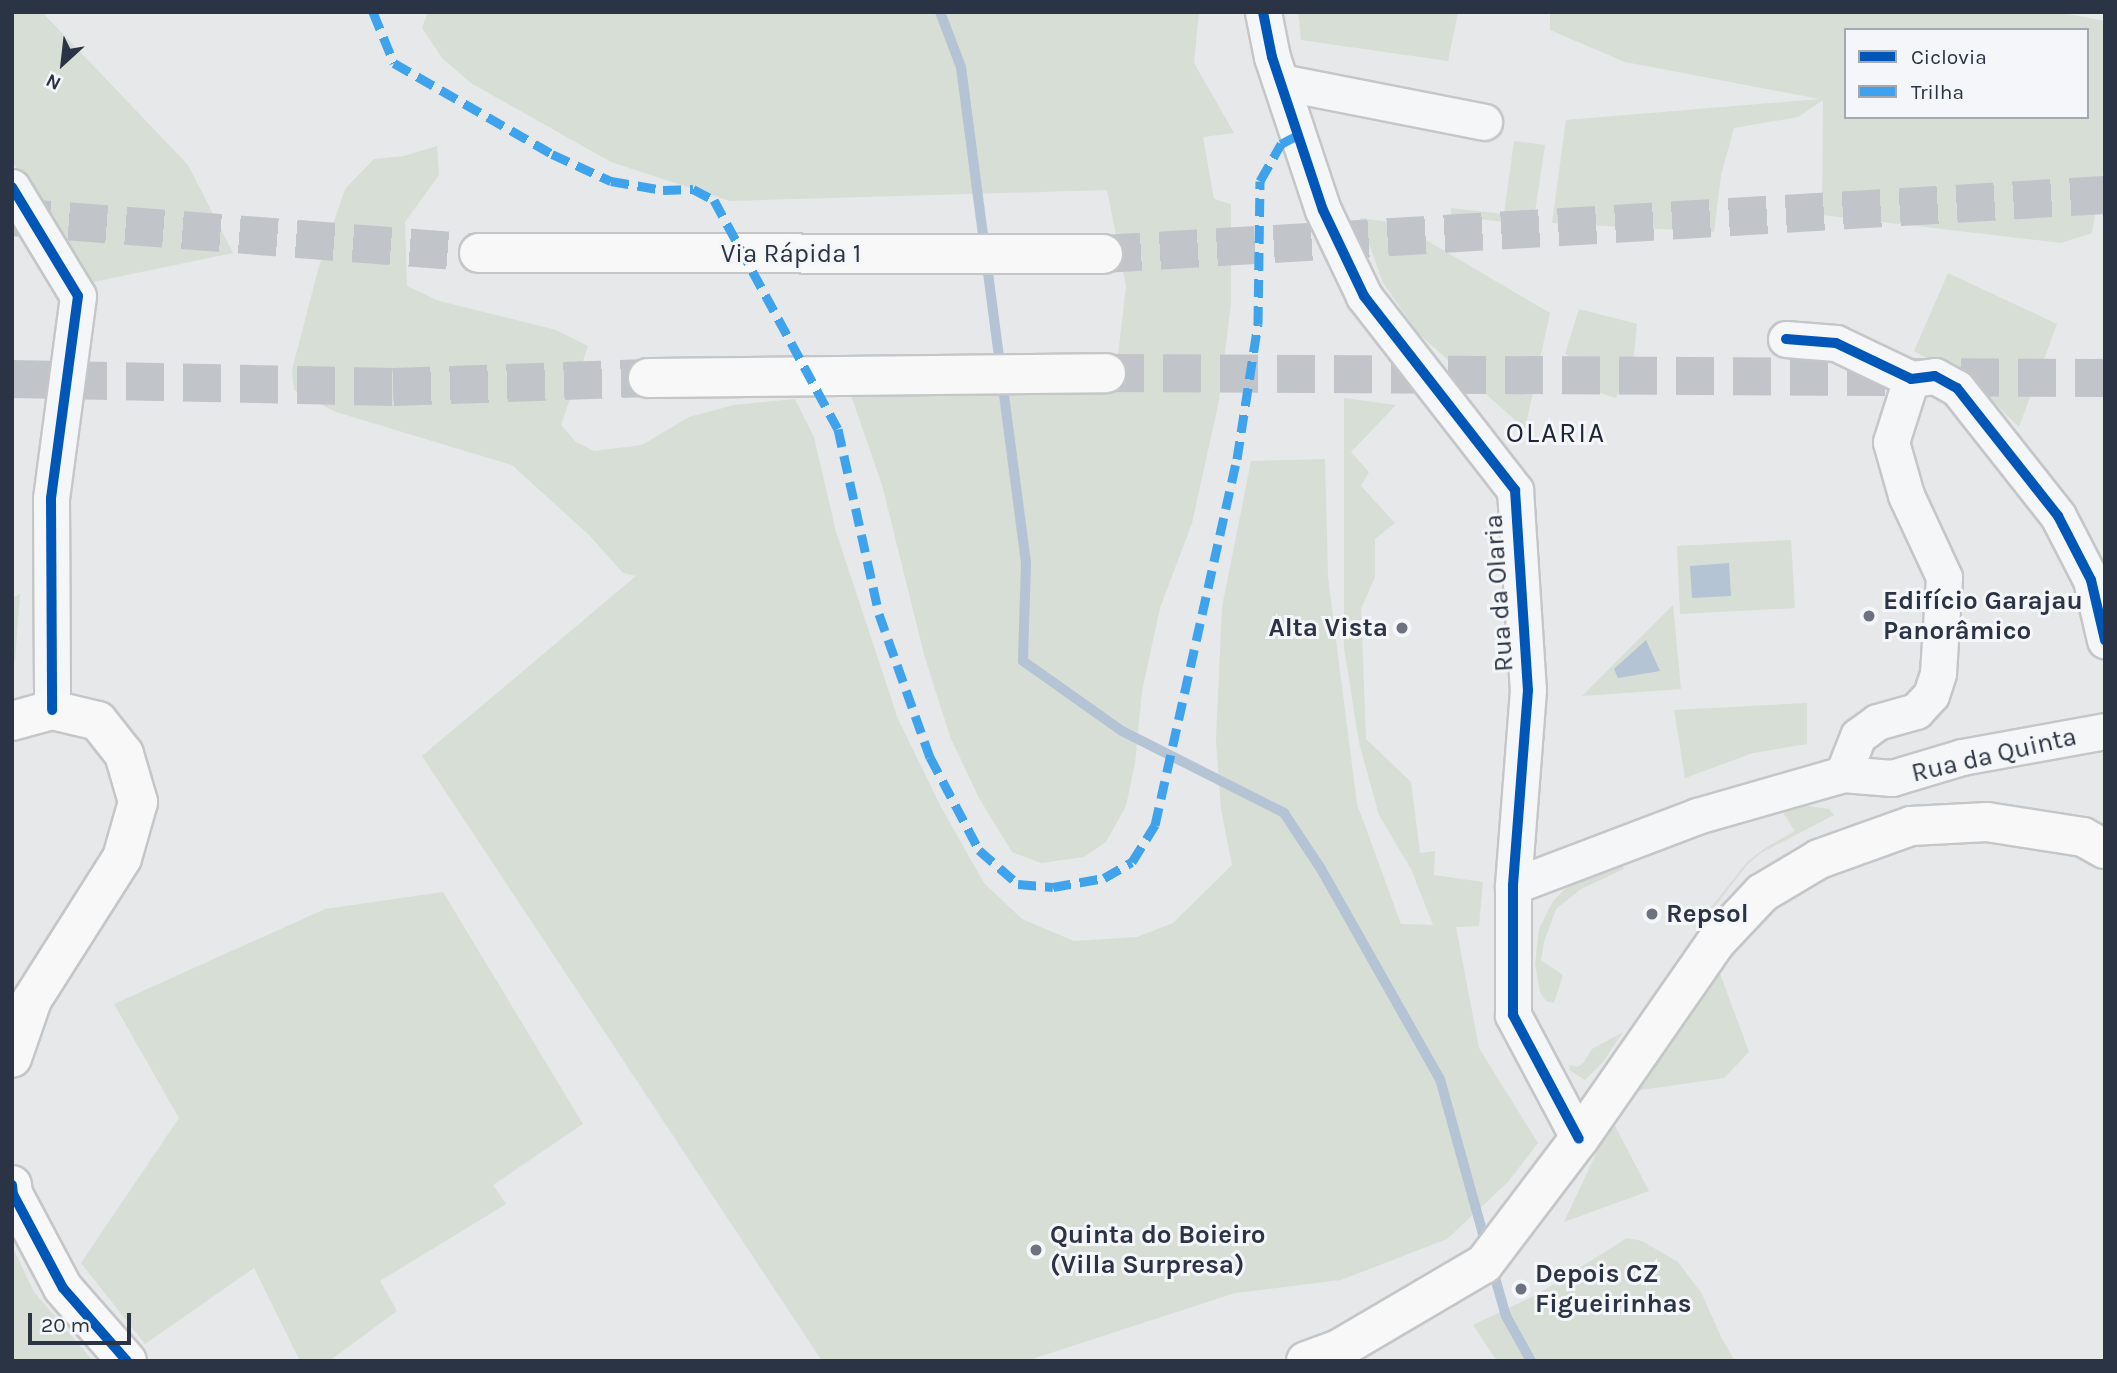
<!DOCTYPE html>
<meta charset="utf-8">
<style>
body{margin:0}
#map{position:relative;width:2117px;height:1373px;overflow:hidden;background:#e6e8ea;font-family:Karla,sans-serif}
div>[style]{position:absolute}
[style*='--x']{left:calc(var(--x)*1px);top:calc(var(--y)*1px);width:calc(var(--w)*1px);rotate:calc(var(--a)*1deg)}
.green>*{inset:0;background:#d6ded6}
.water>*{inset:0;background:#b4c4d5}
.stream>*{height:10px;margin:-5px;padding:0 5px;transform-origin:5px;border-radius:5px;background:#b4c4d5}
.highway-tunnel>*{height:38px;margin-top:-19px;transform-origin:0;background:repeating-linear-gradient(90deg,#c1c4c9 0 38px,transparent 0 57px)}
.roads{filter:drop-shadow(2px 0 #c4c6c8) drop-shadow(-2px 0 #c4c6c8) drop-shadow(0 2px #c4c6c8) drop-shadow(0 -2px #c4c6c8)}
.street>*{height:35px;margin:-17.5px;padding:0 17.5px;transform-origin:17.5px;border-radius:17.5px;background:#f5f6f7}
.secondary>*{height:38px;margin:-19px;padding:0 19px;transform-origin:19px;border-radius:19px;background:#f8f8f8}
.highway>*{height:38px;margin:-19px;padding:0 19px;transform-origin:19px;border-radius:19px;background:#f8f8f8}
.quiet>*{height:9px;margin-top:-4.5px;transform-origin:0;background:repeating-linear-gradient(90deg,#3ea3ec 0 18px,transparent 0 27px)}
.cycleway>*{height:10px;margin:-5px;padding:0 5px;transform-origin:5px;border-radius:5px;background:#0057b8}
.dots>*{width:19px;height:19px;translate:-50% -50%;box-sizing:border-box;border:4px solid #f4f6f9;border-radius:50%}
span{translate:-50% -50%;white-space:nowrap;text-align:center;line-height:1.15;-webkit-text-stroke:6px #f4f6f9;paint-order:stroke}
.street-label{font-size:26px;color:#2b3445}
.poi-label{font-size:26px;color:#2b3445;font-weight:700}
.left{translate:0 -50%;text-align:left}
.right{translate:-100% -50%;text-align:right}
.neighbourhood-label{font-size:28px;color:#1d2536;letter-spacing:2px}
.frame{position:absolute;inset:0;border:14px solid #2b3445;pointer-events:none}
.legend{position:absolute;left:1844px;top:28px;width:245px;height:91px;box-sizing:border-box;background:#f4f6f9;border:2px solid #a4a8b1;margin:0;padding:9px 12px;list-style:none;font-size:21px;color:#2b3445}
.legend li{display:flex;align-items:center;gap:14px;height:35px}
.legend b{width:35px;border:2px solid #a4a8b1}
.north{position:absolute;left:28px;top:28px;width:70px;height:70px;-webkit-text-stroke:5px #f4f6f9;paint-order:stroke;rotate:207deg;font-size:19px;font-weight:700;line-height:28px;text-align:center;color:#2b3445}
.north::after{content:'';display:block;margin:auto;width:24px;height:32px;background:#2b3445;clip-path:polygon(50% 0,100% 100%,50% 72%,0 100%)}
.scale{position:absolute;left:28px;top:1313px;width:103px;height:32px;box-sizing:border-box;border:4px solid #2b3445;border-top:0;padding-left:9px;font-size:21px;line-height:24px;white-space:nowrap;color:#2b3445;-webkit-text-stroke:5px #f4f6f9;paint-order:stroke}
</style>
<div id="map">
<div class="green">
<i style="clip-path:polygon(12px 12px,42px 12px,188px 165px,233px 253px,88px 283px,12px 161px)"></i>
<i style="clip-path:polygon(428px 12px,1199px 12px,1194px 63px,1234px 133px,1203px 137px,1214px 199px,1231px 204px,1231px 303px,1219px 401px,1192px 523px,1160px 608px,1142px 691px,1135px 763px,1126px 806px,1106px 842px,1084px 857px,1041px 863px,1012px 852px,979px 798px,951px 739px,925px 658px,882px 485px,851px 395px,1114px 389px,1126px 286px,1107px 190px,730px 201px,611px 162px,471px 83px,443px 59px,422px 28px)"></i>
<i style="clip-path:polygon(1298px 12px,1458px 12px,1448px 61px,1301px 40px)"></i>
<i style="clip-path:polygon(evenodd,1550px 12px,2057px 12px,2105px 21px,2105px 158px,2092px 233px,2061px 243px,1822px 215px,1823px 100px,1798px 117px,1734px 128px,1721px 175px,1714px 232px,1552px 223px,1566px 120px,1820px 99px,1625px 62px,1550px 30px,1550px 12px,1846px 30px,2087px 30px,2087px 117px,1846px 117px,1846px 30px)"></i>
<i style="clip-path:polygon(1514px 141px,1545px 145px,1533px 225px,1451px 216px,1451px 208px,1504px 214px)"></i>
<i style="clip-path:polygon(437px 146px,439px 175px,405px 222px,407px 286px,439px 301px,556px 330px,588px 346px,561px 425px,576px 442px,594px 451px,642px 445px,689px 417px,734px 405px,795px 399px,814px 437px,836px 532px,898px 719px,941px 807px,984px 883px,1022px 919px,1074px 941px,1137px 937px,1173px 923px,1232px 865px,1221px 809px,1216px 740px,1222px 607px,1251px 461px,1325px 459px,1328px 577px,1357px 804px,1401px 924px,1433px 925px,1411px 869px,1379px 815px,1359px 743px,1344px 647px,1344px 398px,1396px 405px,1351px 452px,1369px 472px,1361px 486px,1395px 523px,1375px 539px,1375px 577px,1361px 609px,1366px 739px,1411px 782px,1420px 853px,1435px 851px,1434px 875px,1483px 882px,1479px 926px,1456px 927px,1479px 1048px,1538px 1143px,1508px 1182px,1447px 1239px,1341px 1280px,1235px 1293px,1026px 1361px,822px 1361px,422px 756px,636px 576px,623px 573px,589px 535px,512px 465px,336px 412px,294px 390px,292px 370px,318px 270px,345px 189px,374px 159px,404px 156px)"></i>
<i style="clip-path:polygon(1360px 218px,1397px 223px,1550px 313px,1525px 429px,1418px 333px,1383px 283px)"></i>
<i style="clip-path:polygon(1948px 273px,2057px 324px,2019px 427px,1977px 386px,1914px 351px)"></i>
<i style="clip-path:polygon(1579px 309px,1637px 324px,1633px 365px,1616px 398px,1579px 386px,1589px 367px,1565px 354px)"></i>
<i style="clip-path:polygon(1791px 540px,1795px 608px,1680px 614px,1677px 546px)"></i>
<i style="clip-path:polygon(20px 594px,15px 660px,12px 662px,12px 598px)"></i>
<i style="clip-path:polygon(1673px 605px,1681px 689px,1582px 696px)"></i>
<i style="clip-path:polygon(1807px 703px,1807px 744px,1753px 753px,1685px 778px,1674px 710px)"></i>
<i style="clip-path:polygon(1808px 806px,1829px 809px,1834px 815px,1761px 853px,1747px 865px,1703px 922px,1701px 920px,1747px 862px,1765px 848px,1795px 831px,1782px 811px)"></i>
<i style="clip-path:polygon(1620px 858px,1624px 869px,1581px 889px,1556px 909px,1544px 942px,1541px 960px,1563px 975px,1554px 1003px,1546px 1001px,1540px 992px,1535px 964px,1539px 929px,1553px 901px,1578px 876px)"></i>
<i style="clip-path:polygon(443px 892px,583px 1124px,493px 1185px,506px 1204px,380px 1281px,397px 1311px,329px 1361px,300px 1361px,254px 1268px,145px 1344px,81px 1263px,179px 1118px,114px 1004px,325px 909px)"></i>
<i style="clip-path:polygon(1711px 949px,1749px 1052px,1724px 1078px,1620px 1093px)"></i>
<i style="clip-path:polygon(1623px 1032px,1603px 1062px,1585px 1080px,1569px 1070px,1570px 1065px,1578px 1067px,1584px 1062px,1592px 1049px)"></i>
<i style="clip-path:polygon(1612px 1120px,1649px 1191px,1564px 1222px)"></i>
<i style="clip-path:polygon(1627px 1238px,1642px 1241px,1678px 1262px,1702px 1294px,1722px 1339px,1735px 1361px,1497px 1361px,1473px 1325px,1538px 1294px)"></i>
<i style="clip-path:polygon(12px 1246px,34px 1292px,93px 1361px,12px 1361px)"></i>
</div>
<div class="water">
<i style="clip-path:polygon(1729px 563px,1731px 596px,1692px 598px,1690px 566px)"></i>
<i style="clip-path:polygon(1646px 640px,1660px 671px,1618px 678px,1614px 669px)"></i>
</div>
<div class="stream">
<i style="--x:940;--y:12;--w:59;--a:69.1"></i>
<i style="--x:961;--y:67;--w:500;--a:82.53"></i>
<i style="--x:1026;--y:563;--w:98;--a:91.8"></i>
<i style="--x:1023;--y:661;--w:121;--a:35.3"></i>
<i style="--x:1122;--y:731;--w:182;--a:26.8"></i>
<i style="--x:1284;--y:813;--w:67;--a:56.5"></i>
<i style="--x:1321;--y:869;--w:241;--a:60.5"></i>
<i style="--x:1440;--y:1079;--w:172;--a:74.5"></i>
<i style="--x:1492;--y:1267;--w:51;--a:74.1"></i>
<i style="--x:1506;--y:1316;--w:51;--a:60.9"></i>
</div>
<div class="highway-tunnel">
<i style="--x:12;--y:217;--w:468;--a:4.4"></i>
<i style="--x:1103;--y:254;--w:1004;--a:-3.37"></i>
<i style="--x:1106;--y:373;--w:999;--a:0.29"></i>
<i style="--x:12;--y:379;--w:381;--a:1.2"></i>
<i style="--x:393;--y:387;--w:255;--a:-2"></i>
</div>
<div class="roads">
<div class="street">
<i style="--x:1263;--y:12;--w:46;--a:78.7"></i>
<i style="--x:1272;--y:57;--w:161;--a:71.6"></i>
<i style="--x:1323;--y:210;--w:95;--a:64.5"></i>
<i style="--x:1364;--y:296;--w:246;--a:52.1"></i>
<i style="--x:1515;--y:490;--w:200;--a:86.3"></i>
<i style="--x:1528;--y:690;--w:197;--a:94.4"></i>
<i style="--x:1513;--y:886;--w:129;--a:90"></i>
<i style="--x:1513;--y:1015;--w:140;--a:62"></i>
<i style="--x:1281;--y:82;--w:207;--a:11.1"></i>
<i style="--x:12;--y:187;--w:127;--a:58.8"></i>
<i style="--x:78;--y:296;--w:204;--a:97.6"></i>
<i style="--x:51;--y:498;--w:212;--a:89.7"></i>
<i style="--x:1786;--y:339;--w:50;--a:4.6"></i>
<i style="--x:1836;--y:343;--w:83;--a:25.6"></i>
<i style="--x:1911;--y:379;--w:24;--a:-7"></i>
<i style="--x:1935;--y:376;--w:25;--a:29"></i>
<i style="--x:1957;--y:388;--w:163;--a:51.7"></i>
<i style="--x:2058;--y:516;--w:72;--a:62.7"></i>
<i style="--x:2091;--y:580;--w:62;--a:76.9"></i>
<i style="--x:1843;--y:774;--w:41;--a:-68.5"></i>
<i style="--x:1858;--y:736;--w:24;--a:-36"></i>
<i style="--x:1877;--y:722;--w:41;--a:-15.8"></i>
<i style="--x:1916;--y:711;--w:22;--a:-47"></i>
<i style="--x:1931;--y:695;--w:23;--a:-72"></i>
<i style="--x:1938;--y:673;--w:96;--a:-86.4"></i>
<i style="--x:1944;--y:577;--w:90;--a:-114.9"></i>
<i style="--x:1906;--y:495;--w:55;--a:-105.8"></i>
<i style="--x:1891;--y:442;--w:66;--a:-72.4"></i>
<i style="--x:1892;--y:778;--w:73;--a:-16.7"></i>
<i style="--x:1962;--y:757;--w:145;--a:-10.3"></i>
<i style="--x:1513;--y:886;--w:197;--a:-20.8"></i>
<i style="--x:1697;--y:816;--w:152;--a:-16"></i>
<i style="--x:1843;--y:774;--w:49;--a:4.7"></i>
</div>
<div class="secondary">
<i style="--x:12;--y:721;--w:41;--a:-15.4"></i>
<i style="--x:52;--y:710;--w:47;--a:13.4"></i>
<i style="--x:98;--y:721;--w:42;--a:51.8"></i>
<i style="--x:124;--y:754;--w:50;--a:73.7"></i>
<i style="--x:138;--y:802;--w:58;--a:105.9"></i>
<i style="--x:122;--y:858;--w:168;--a:122.4"></i>
<i style="--x:32;--y:1000;--w:61;--a:109"></i>
<i style="--x:12;--y:1185;--w:9;--a:84"></i>
<i style="--x:13;--y:1194;--w:106;--a:62"></i>
<i style="--x:63;--y:1288;--w:97;--a:48.8"></i>
<i style="--x:1306;--y:1361;--w:35;--a:-20"></i>
<i style="--x:1339;--y:1349;--w:168;--a:-30.4"></i>
<i style="--x:1484;--y:1264;--w:157;--a:-52.8"></i>
<i style="--x:1579;--y:1139;--w:240;--a:-55.2"></i>
<i style="--x:1716;--y:942;--w:67;--a:-46.8"></i>
<i style="--x:1762;--y:893;--w:66;--a:-30.8"></i>
<i style="--x:1819;--y:859;--w:98;--a:-19.7"></i>
<i style="--x:1911;--y:826;--w:76;--a:-3"></i>
<i style="--x:1987;--y:822;--w:97;--a:8.9"></i>
<i style="--x:2083;--y:837;--w:25;--a:29"></i>
</div>
<div class="highway">
<i style="--x:479;--y:253;--w:624;--a:0.09"></i>
<i style="--x:648;--y:378;--w:458;--a:-0.6"></i>
</div>
</div>
<div class="quiet">
<i style="--x:373;--y:12;--w:55;--a:67.6"></i>
<i style="--x:394;--y:63;--w:182;--a:29.9"></i>
<i style="--x:552;--y:154;--w:65;--a:24.6"></i>
<i style="--x:611;--y:181;--w:53;--a:9.8"></i>
<i style="--x:663;--y:190;--w:30;--a:-2"></i>
<i style="--x:693;--y:189;--w:24;--a:28"></i>
<i style="--x:714;--y:200;--w:260;--a:61.6"></i>
<i style="--x:838;--y:429;--w:189;--a:77.5"></i>
<i style="--x:879;--y:614;--w:152;--a:70.4"></i>
<i style="--x:930;--y:757;--w:105;--a:62.2"></i>
<i style="--x:979;--y:850;--w:52;--a:41.1"></i>
<i style="--x:1018;--y:884;--w:35;--a:5"></i>
<i style="--x:1053;--y:887;--w:52;--a:-10"></i>
<i style="--x:1104;--y:878;--w:32;--a:-30"></i>
<i style="--x:1132;--y:862;--w:44;--a:-58.1"></i>
<i style="--x:1155;--y:825;--w:375;--a:-77.4"></i>
<i style="--x:1237;--y:459;--w:137;--a:-81.2"></i>
<i style="--x:1258;--y:324;--w:143;--a:-89.2"></i>
<i style="--x:1260;--y:181;--w:43;--a:-60.4"></i>
<i style="--x:1281;--y:144;--w:19;--a:-28"></i>
</div>
<div class="cycleway">
<i style="--x:1263;--y:12;--w:46;--a:78.7"></i>
<i style="--x:1272;--y:57;--w:161;--a:71.6"></i>
<i style="--x:1323;--y:210;--w:95;--a:64.5"></i>
<i style="--x:1364;--y:296;--w:246;--a:52.1"></i>
<i style="--x:1515;--y:490;--w:200;--a:86.3"></i>
<i style="--x:1528;--y:690;--w:197;--a:94.4"></i>
<i style="--x:1513;--y:886;--w:129;--a:90"></i>
<i style="--x:1513;--y:1015;--w:140;--a:62"></i>
<i style="--x:12;--y:187;--w:127;--a:58.8"></i>
<i style="--x:78;--y:296;--w:204;--a:97.6"></i>
<i style="--x:51;--y:498;--w:212;--a:89.7"></i>
<i style="--x:1786;--y:339;--w:50;--a:4.6"></i>
<i style="--x:1836;--y:343;--w:83;--a:25.6"></i>
<i style="--x:1911;--y:379;--w:24;--a:-7"></i>
<i style="--x:1935;--y:376;--w:25;--a:29"></i>
<i style="--x:1957;--y:388;--w:163;--a:51.7"></i>
<i style="--x:2058;--y:516;--w:72;--a:62.7"></i>
<i style="--x:2091;--y:580;--w:62;--a:76.9"></i>
<i style="--x:12;--y:1185;--w:9;--a:84"></i>
<i style="--x:13;--y:1194;--w:106;--a:62"></i>
<i style="--x:63;--y:1288;--w:97;--a:48.8"></i>
</div>
<div class="dots">
<i style="left:1869px;top:616px;background:#6c737f"></i>
<i style="left:1402px;top:628px;background:#6c737f"></i>
<i style="left:1652px;top:914px;background:#6c737f"></i>
<i style="left:1036px;top:1250px;background:#6c737f"></i>
<i style="left:1521px;top:1289px;background:#6c737f"></i>
</div>
<div class="street-label">
<span style="left:791px;top:254px">Via Rápida 1</span>
<span style="left:1499px;top:593px;rotate:-94deg">Rua da Olaria</span>
<span style="left:1994px;top:755px;rotate:-13deg">Rua da Quinta</span>
</div>
<div class="poi-label">
<span class="left" style="left:1883px;top:616px">Edifício Garajau<br>Panorâmico</span>
<span class="right" style="left:1388px;top:628px">Alta Vista</span>
<span class="left" style="left:1666px;top:914px">Repsol</span>
<span class="left" style="left:1050px;top:1250px">Quinta do Boieiro<br>(Villa Surpresa)</span>
<span class="left" style="left:1535px;top:1289px">Depois CZ<br>Figueirinhas</span>
</div>
<div class="neighbourhood-label">
<span style="left:1556px;top:433px">OLARIA</span>
</div>
<div class="frame"></div>
<ul class="legend">
<li><b style="height:9px;background:#0057b8"></b>Ciclovia</li>
<li><b style="height:9px;background:#3ea3ec"></b>Trilha</li>
</ul>
<div class="north">N</div>
<div class="scale">20 m</div>
</div>
